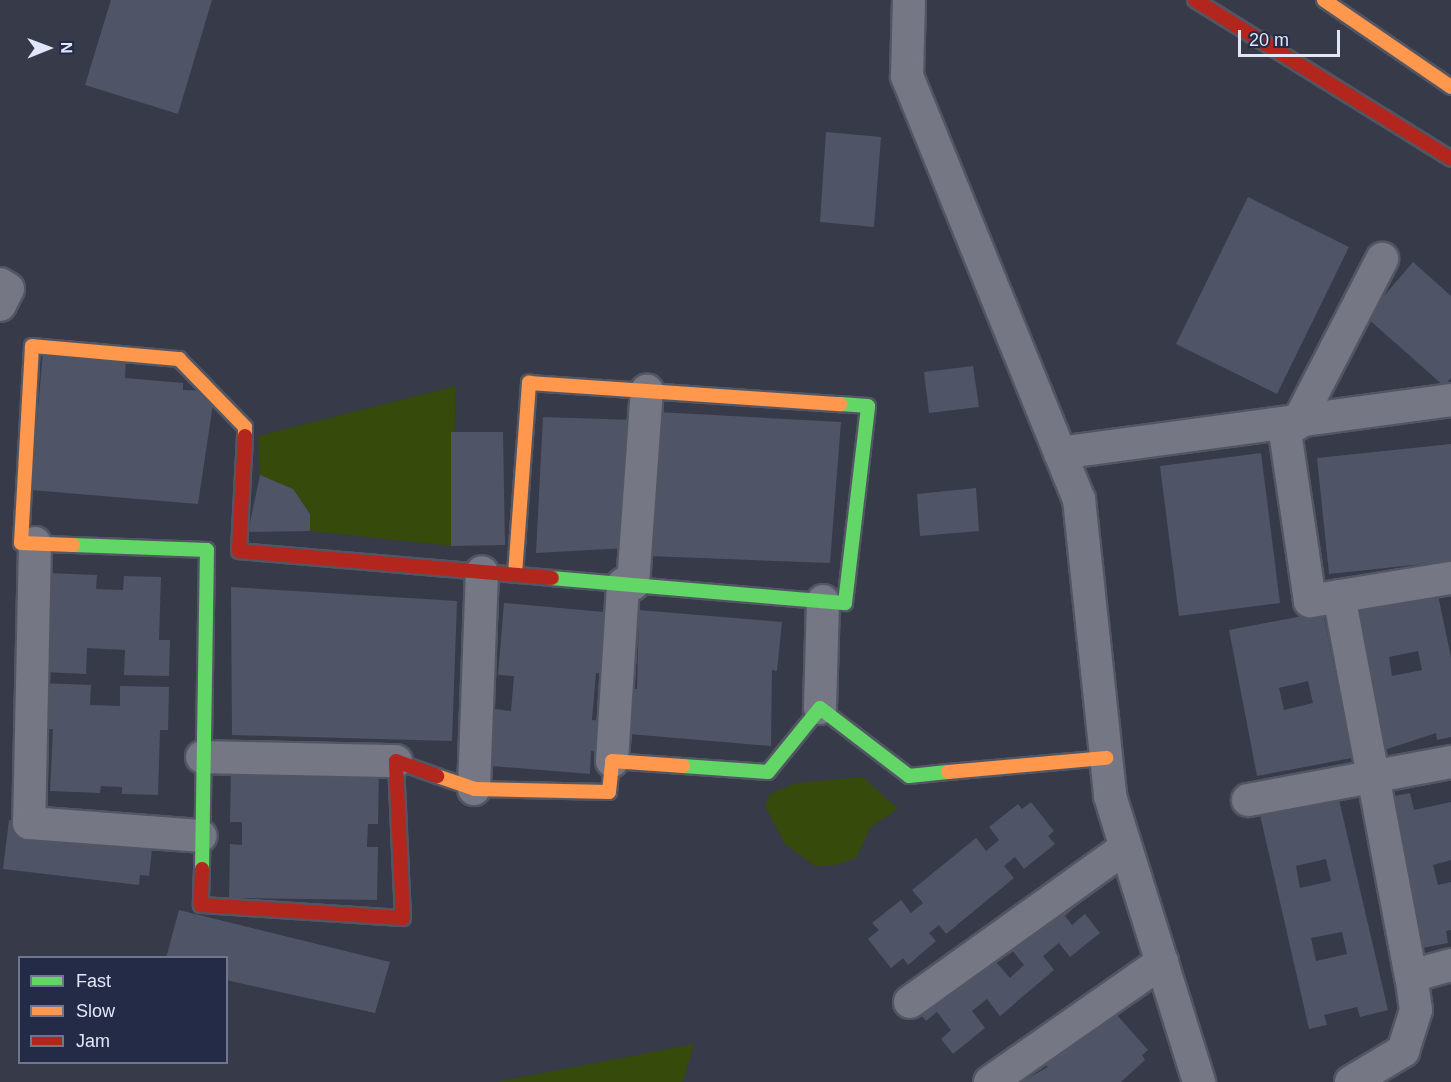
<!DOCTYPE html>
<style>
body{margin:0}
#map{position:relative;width:1451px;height:1082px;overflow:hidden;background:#363a49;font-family:Helvetica,sans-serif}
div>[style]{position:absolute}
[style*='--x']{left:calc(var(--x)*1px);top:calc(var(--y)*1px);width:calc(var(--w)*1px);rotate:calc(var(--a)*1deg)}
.green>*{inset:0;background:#364a0c}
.building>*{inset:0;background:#505467}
.roads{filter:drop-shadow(2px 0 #525663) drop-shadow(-2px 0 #525663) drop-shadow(0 2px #525663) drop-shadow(0 -2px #525663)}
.street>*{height:32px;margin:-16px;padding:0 16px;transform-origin:16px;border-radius:16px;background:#757884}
.fast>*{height:14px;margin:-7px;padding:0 7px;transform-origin:7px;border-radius:7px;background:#63d668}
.slow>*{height:14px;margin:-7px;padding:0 7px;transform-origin:7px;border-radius:7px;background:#ff974d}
.jam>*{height:14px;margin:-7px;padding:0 7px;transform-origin:7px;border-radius:7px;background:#b3261e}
span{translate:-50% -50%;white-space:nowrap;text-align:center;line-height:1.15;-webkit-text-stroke:5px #242b46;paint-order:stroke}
.legend{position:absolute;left:18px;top:956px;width:210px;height:108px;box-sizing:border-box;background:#242b46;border:2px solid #70768d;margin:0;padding:8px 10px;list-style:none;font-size:18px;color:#e1e7f8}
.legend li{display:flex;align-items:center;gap:12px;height:30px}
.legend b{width:30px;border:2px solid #70768d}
.north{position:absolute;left:18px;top:18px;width:60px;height:60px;-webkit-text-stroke:4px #242b46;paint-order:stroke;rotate:89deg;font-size:16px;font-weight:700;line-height:24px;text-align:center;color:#e1e7f8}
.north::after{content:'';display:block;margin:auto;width:21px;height:27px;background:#e1e7f8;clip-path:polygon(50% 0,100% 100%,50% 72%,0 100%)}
.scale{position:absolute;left:1238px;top:30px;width:102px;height:27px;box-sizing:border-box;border:3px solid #e1e7f8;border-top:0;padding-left:8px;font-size:18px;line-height:21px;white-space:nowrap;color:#e1e7f8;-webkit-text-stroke:4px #242b46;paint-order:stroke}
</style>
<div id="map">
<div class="green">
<i style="clip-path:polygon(456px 386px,451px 546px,310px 531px,310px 514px,293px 489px,260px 475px,258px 436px)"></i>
<i style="clip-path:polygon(863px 777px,898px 809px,871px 827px,856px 858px,835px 865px,815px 866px,785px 844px,765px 806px,770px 794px,796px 783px)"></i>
<i style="clip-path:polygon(694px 1044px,683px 1082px,496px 1082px)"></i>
</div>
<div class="building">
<i style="clip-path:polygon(111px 0,212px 0,178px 114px,85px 85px)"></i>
<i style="clip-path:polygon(826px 132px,881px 137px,874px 227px,820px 222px)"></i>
<i style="clip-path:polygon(1248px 197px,1349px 247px,1277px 394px,1176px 344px)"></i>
<i style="clip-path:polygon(1413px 262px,1451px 296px,1451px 378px,1444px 386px,1366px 317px)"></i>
<i style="clip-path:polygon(43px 351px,126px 358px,125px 378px,183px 383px,183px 390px,206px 391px,213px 404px,198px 504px,31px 490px)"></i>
<i style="clip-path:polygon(973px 366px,979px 407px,929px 413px,924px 372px)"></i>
<i style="clip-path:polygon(658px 412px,841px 422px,830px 563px,648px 556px)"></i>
<i style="clip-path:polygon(543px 417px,635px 420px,627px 548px,536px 553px)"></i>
<i style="clip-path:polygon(451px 432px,503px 432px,505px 545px,451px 546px)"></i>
<i style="clip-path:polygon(1451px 444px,1451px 561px,1329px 574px,1317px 458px)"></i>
<i style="clip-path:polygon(1261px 453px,1280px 603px,1179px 616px,1160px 466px)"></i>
<i style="clip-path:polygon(260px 475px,293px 489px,310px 514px,310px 531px,248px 532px)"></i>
<i style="clip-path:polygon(976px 488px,979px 531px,920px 536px,917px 494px)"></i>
<i style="clip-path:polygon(47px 573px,97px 575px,96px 589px,123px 590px,124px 576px,161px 577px,159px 640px,170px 640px,169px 676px,124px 675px,125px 650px,87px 648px,86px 674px,44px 672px)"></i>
<i style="clip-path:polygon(evenodd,1436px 586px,1451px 657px,1451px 737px,1437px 740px,1436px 733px,1381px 751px,1350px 605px,1436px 586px,1418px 651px,1422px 670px,1392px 676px,1389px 657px,1418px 651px)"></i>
<i style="clip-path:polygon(231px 587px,457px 601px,452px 741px,232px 735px)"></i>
<i style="clip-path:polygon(504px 603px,604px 612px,605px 674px,596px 673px,592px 720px,601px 721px,599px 752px,591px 751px,590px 774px,491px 766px,495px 709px,511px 711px,514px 676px,498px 675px)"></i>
<i style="clip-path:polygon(639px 610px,782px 622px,777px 671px,772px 670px,771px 746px,629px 734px,633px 689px,637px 689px)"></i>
<i style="clip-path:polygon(evenodd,1323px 612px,1352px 758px,1257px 776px,1229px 630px,1323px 612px,1308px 681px,1313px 703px,1284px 710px,1279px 688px,1308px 681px)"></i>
<i style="clip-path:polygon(41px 683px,91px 685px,90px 705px,120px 706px,120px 686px,169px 687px,168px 730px,160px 730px,158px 795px,122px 794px,122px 787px,101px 786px,100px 793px,50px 791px,53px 729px,39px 729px)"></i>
<i style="clip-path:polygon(231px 766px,379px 768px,378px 824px,368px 824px,367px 847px,378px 847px,377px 900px,229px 898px,230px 844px,242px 845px,242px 822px,230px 822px)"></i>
<i style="clip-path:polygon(evenodd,1336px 787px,1388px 1010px,1360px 1017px,1357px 1007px,1324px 1015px,1327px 1025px,1309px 1029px,1258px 806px,1336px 787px,1326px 859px,1331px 881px,1300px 888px,1296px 866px,1326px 859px,1336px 787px,1342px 932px,1347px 954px,1316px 961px,1311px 938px,1342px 932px)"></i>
<i style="clip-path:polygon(1410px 793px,1414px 810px,1451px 802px,1451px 860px,1433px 865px,1438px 885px,1451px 882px,1451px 930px,1446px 931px,1448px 943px,1422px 948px,1389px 797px)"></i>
<i style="clip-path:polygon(1031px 802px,1054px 831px,1048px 836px,1055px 844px,1024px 869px,1015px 857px,1004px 866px,1014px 878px,946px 934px,939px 925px,929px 933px,936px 941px,908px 965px,903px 958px,891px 968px,868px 939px,879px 930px,872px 923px,901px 900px,911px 913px,923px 903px,912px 890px,976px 838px,986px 851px,999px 840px,989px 827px,1018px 804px,1022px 809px)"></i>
<i style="clip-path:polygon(9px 820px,145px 837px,144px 848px,152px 849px,149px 876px,140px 875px,139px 885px,3px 869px)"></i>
<i style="clip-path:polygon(evenodd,1058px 881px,1077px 905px,1065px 916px,1072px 925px,1085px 914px,1100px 933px,1070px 957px,1059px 943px,1043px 956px,1054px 970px,1000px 1016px,987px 999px,972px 1011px,985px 1028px,953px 1054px,941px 1039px,951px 1030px,937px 1012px,926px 1021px,910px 1002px,941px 976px,953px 990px,971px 977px,1058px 881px,1011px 949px,1024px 965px,1010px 978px,996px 962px,1011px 949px)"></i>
<i style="clip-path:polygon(179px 910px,390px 962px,375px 1013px,226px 980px,226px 958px,166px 958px)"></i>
<i style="clip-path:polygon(1108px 1005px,1148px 1050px,1142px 1055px,1145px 1060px,1121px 1082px,1021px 1082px,1048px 1067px,1043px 1063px)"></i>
</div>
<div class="roads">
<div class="street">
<i style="--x:909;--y:0;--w:76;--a:91.5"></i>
<i style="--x:907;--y:76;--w:457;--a:67.9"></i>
<i style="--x:1079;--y:499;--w:299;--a:84"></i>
<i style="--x:1110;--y:796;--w:300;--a:72.7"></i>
<i style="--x:0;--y:284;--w:9;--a:32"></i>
<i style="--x:8;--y:289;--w:18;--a:117"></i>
<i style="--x:1297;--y:424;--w:186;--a:-62.7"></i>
<i style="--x:1284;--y:425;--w:178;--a:81.6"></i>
<i style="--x:1310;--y:601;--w:143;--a:-9.3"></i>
<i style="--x:1060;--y:453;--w:395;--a:-7.7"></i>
<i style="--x:35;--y:543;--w:280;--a:91.2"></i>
<i style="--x:29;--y:823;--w:172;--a:4.3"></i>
<i style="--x:633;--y:584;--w:194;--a:-85.9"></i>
<i style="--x:1339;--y:596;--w:387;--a:79.3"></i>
<i style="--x:1411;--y:976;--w:41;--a:-15.4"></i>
<i style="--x:820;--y:708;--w:107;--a:-88.4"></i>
<i style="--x:202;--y:757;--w:194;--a:1.2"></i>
<i style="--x:612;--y:761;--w:177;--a:-86.4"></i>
<i style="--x:474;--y:789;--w:217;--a:-87.9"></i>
<i style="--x:1248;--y:800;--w:207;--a:-10.6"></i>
<i style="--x:910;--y:1002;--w:264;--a:-35.6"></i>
<i style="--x:990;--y:1082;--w:210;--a:-34.9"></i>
<i style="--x:1351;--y:1082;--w:61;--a:-30.8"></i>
<i style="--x:1403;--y:1051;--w:43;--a:-72.4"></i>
<i style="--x:1416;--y:1010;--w:34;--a:-98"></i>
</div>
<div class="fast">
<i style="--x:73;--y:545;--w:134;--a:2.1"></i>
<i style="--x:207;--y:550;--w:319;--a:90.9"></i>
<i style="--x:552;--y:578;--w:294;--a:4.9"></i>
<i style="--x:845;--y:603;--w:198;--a:-83.3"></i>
<i style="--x:868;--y:406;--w:28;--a:-176"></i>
<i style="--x:683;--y:766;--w:85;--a:4"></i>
<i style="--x:768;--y:772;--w:82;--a:-50.9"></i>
<i style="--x:820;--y:708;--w:112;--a:37.4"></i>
<i style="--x:909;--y:776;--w:39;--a:-6"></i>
</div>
<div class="slow">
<i style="--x:1324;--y:0;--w:154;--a:34.4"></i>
<i style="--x:73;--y:545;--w:52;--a:-177.8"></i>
<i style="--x:21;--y:543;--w:197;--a:-86.8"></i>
<i style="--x:32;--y:346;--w:148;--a:5.1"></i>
<i style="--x:179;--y:359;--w:95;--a:45.9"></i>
<i style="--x:245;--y:427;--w:9;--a:90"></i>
<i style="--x:515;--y:574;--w:192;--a:-85.8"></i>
<i style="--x:529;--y:383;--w:312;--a:3.9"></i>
<i style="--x:948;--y:772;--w:159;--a:-5.1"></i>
<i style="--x:437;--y:776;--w:39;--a:19"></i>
<i style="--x:474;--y:789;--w:135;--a:1.3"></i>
<i style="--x:609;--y:792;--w:31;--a:-84"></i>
<i style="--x:612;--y:761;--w:71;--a:4"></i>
</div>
<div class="jam">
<i style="--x:1195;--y:0;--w:301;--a:31.8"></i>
<i style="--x:245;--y:436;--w:115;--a:93"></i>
<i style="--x:239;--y:551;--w:314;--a:4.9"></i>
<i style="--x:202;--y:869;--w:36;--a:92"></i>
<i style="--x:201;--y:905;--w:202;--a:3.7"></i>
<i style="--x:403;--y:918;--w:157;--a:-92.6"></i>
<i style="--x:396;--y:761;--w:44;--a:20.1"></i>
</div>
</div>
<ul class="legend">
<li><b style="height:8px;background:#63d668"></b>Fast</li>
<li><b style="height:8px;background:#ff974d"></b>Slow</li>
<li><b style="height:8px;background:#b3261e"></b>Jam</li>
</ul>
<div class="north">N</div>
<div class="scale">20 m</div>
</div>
